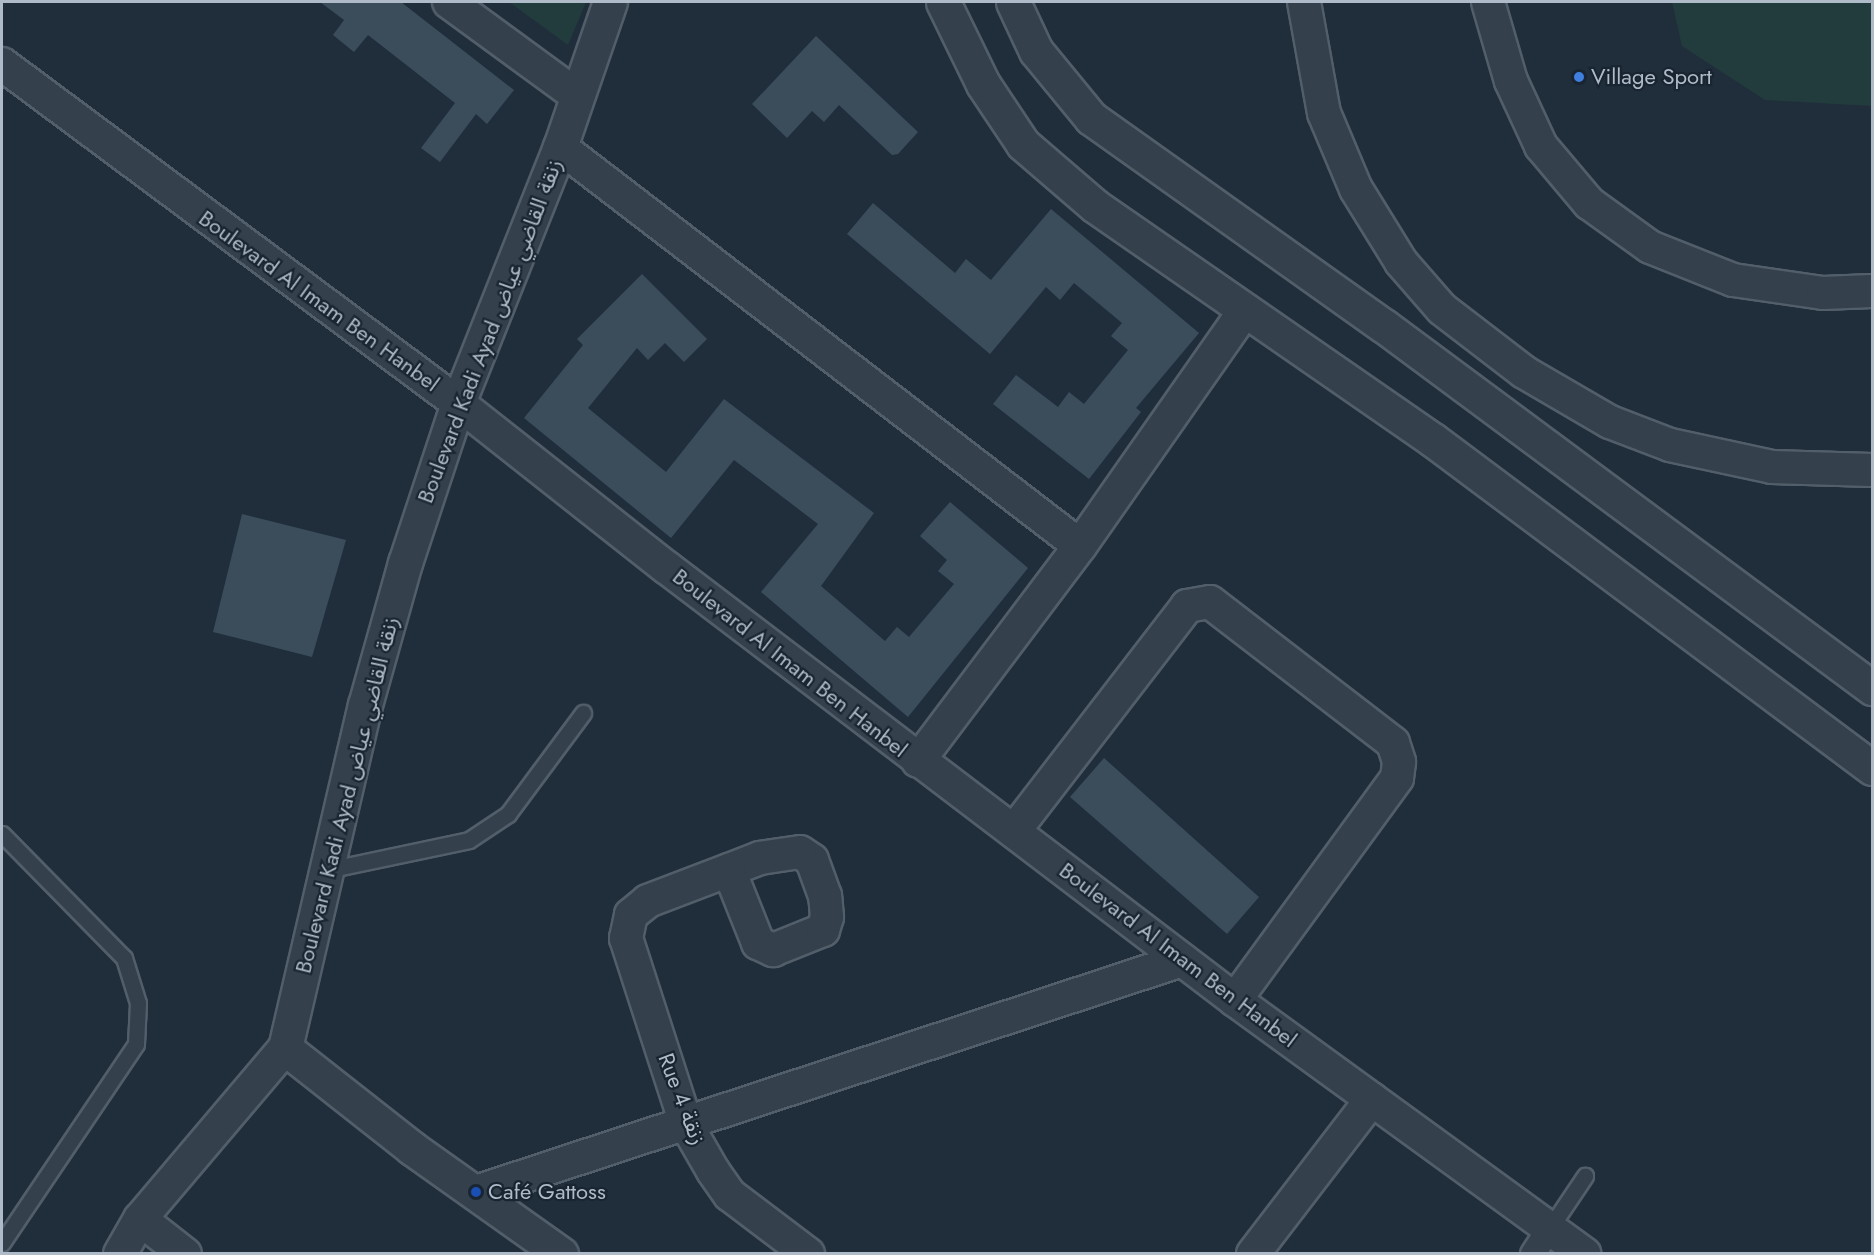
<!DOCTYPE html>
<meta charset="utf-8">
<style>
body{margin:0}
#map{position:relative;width:1874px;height:1255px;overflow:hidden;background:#202e3c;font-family:Jost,"Noto Sans Arabic",sans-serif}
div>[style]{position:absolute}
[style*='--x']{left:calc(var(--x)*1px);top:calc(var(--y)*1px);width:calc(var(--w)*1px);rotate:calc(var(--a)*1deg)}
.green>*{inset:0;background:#223c3d}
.building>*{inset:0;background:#3b4d5b}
.roads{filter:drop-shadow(2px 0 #525e69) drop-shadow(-2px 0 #525e69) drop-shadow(0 2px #525e69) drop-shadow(0 -2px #525e69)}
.service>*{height:15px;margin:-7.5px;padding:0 7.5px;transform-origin:7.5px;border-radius:7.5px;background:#34404c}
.pedestrian>*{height:24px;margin:-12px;padding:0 12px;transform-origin:12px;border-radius:12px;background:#34404c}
.minor>*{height:32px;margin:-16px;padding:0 16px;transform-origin:16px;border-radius:16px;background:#34404c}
.tertiary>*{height:33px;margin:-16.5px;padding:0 16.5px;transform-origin:16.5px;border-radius:16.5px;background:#34404c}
.dots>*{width:16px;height:16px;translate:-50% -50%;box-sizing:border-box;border:3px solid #192530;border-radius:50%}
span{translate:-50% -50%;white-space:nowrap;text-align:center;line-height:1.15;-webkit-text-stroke:4.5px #192530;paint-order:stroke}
.poi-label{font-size:22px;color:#afbbc8}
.left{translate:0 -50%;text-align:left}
.street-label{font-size:22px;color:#afbbc8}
.frame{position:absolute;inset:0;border:3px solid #afbbc8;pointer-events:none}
</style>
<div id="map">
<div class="green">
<i style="clip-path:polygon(509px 2px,586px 2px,568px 45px)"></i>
<i style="clip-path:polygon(1672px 2px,1872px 2px,1872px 106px,1765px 100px,1682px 46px)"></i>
</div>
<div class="building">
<i style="clip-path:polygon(320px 2px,401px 2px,514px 90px,487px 124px,476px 114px,440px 162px,421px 148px,455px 103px,368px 35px,354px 52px,333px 35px,344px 20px)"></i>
<i style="clip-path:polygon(816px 36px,918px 132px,898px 154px,892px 155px,839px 105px,824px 122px,812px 111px,787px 138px,752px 104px)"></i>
<i style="clip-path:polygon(873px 203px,955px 273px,966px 259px,991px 280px,1051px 209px,1199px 333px,1136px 408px,1141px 412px,1089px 479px,993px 404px,1016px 375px,1058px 407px,1069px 392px,1084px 404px,1128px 350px,1111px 336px,1122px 323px,1074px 283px,1060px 300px,1046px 287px,990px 354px,847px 234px)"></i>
<i style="clip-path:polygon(642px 274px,707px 339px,684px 362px,665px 343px,648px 360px,637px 348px,588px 408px,666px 472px,724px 399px,874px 513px,821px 586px,885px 641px,897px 627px,909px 637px,954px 584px,938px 571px,947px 560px,920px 536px,950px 502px,1028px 568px,908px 717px,761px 592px,818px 524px,734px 460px,671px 538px,524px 418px,583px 345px,577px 339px)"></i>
<i style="clip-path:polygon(242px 514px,346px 540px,312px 657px,213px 632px)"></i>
<i style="clip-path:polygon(1104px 758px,1259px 897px,1227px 934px,1070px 797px)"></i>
</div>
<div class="roads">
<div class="service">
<i style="--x:2;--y:834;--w:174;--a:45.5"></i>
<i style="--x:124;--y:958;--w:47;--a:72.7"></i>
<i style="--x:138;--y:1003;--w:41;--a:92.8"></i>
<i style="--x:136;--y:1044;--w:240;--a:124"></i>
<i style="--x:327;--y:870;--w:145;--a:-11.9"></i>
<i style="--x:469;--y:840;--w:47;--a:-33.7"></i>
<i style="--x:508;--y:814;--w:126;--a:-53.4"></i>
<i style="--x:1550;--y:1228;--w:63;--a:-56.1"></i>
</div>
<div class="pedestrian">
<i style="--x:1533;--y:1254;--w:31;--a:-57"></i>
</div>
<div class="minor">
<i style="--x:449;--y:2;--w:157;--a:36.2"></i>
<i style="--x:1304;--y:2;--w:113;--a:79.8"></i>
<i style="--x:1324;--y:113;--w:82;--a:67.2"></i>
<i style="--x:1356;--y:189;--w:86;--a:58.3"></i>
<i style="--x:1401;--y:262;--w:62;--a:48.9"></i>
<i style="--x:1442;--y:309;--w:103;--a:37.5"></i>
<i style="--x:1524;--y:372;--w:99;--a:30.2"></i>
<i style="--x:1610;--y:422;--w:64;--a:21"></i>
<i style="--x:1670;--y:445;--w:104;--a:12.2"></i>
<i style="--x:1772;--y:467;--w:100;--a:1.7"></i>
<i style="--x:1488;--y:2;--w:82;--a:73.8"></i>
<i style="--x:1511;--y:81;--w:72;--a:65.2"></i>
<i style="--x:1541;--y:146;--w:75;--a:49.9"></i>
<i style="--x:1589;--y:203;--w:75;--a:35.8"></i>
<i style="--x:1650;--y:247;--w:89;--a:21.7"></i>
<i style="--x:1733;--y:280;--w:91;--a:8.2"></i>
<i style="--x:1823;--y:293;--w:49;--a:-2.3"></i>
<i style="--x:2;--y:64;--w:568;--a:36.63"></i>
<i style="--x:458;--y:403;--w:265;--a:38.3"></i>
<i style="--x:666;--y:567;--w:715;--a:37.27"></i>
<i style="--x:1235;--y:1000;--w:432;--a:36"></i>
<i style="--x:560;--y:147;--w:655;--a:37.5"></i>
<i style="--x:918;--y:761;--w:269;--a:-53"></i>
<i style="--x:1080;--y:546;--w:288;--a:-55"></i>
<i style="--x:1014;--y:831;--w:284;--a:-52.4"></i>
<i style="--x:1187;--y:606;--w:23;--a:-10"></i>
<i style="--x:1210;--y:602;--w:231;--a:37.6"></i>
<i style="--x:1393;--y:743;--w:20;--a:72"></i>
<i style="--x:1399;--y:762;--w:16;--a:97"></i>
<i style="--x:1397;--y:778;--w:275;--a:126.1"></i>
<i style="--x:729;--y:870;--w:79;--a:68.3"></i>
<i style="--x:758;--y:943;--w:17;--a:25"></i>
<i style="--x:773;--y:950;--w:54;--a:-21.8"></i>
<i style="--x:823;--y:930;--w:14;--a:-73"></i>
<i style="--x:827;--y:917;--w:21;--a:-95"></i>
<i style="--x:825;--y:896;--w:38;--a:-110"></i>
<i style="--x:812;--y:860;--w:14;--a:-146"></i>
<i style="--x:800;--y:852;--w:40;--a:171.5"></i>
<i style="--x:760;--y:858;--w:33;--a:159"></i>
<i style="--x:729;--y:870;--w:87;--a:159.1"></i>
<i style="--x:648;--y:901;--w:22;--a:141"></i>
<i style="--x:631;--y:915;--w:24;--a:102"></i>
<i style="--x:626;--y:938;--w:195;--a:72.1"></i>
<i style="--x:686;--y:1124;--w:54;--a:60.1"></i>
<i style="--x:713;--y:1171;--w:29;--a:55"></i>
<i style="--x:730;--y:1195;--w:98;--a:37.1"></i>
<i style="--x:476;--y:1192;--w:743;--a:-18.19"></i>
<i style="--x:140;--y:1219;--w:57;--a:37.9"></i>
<i style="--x:120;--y:1254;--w:40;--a:-60.3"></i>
<i style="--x:140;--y:1219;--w:224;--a:-49.7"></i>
<i style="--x:1253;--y:1254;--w:195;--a:-52.5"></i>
</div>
<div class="tertiary">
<i style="--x:943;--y:2;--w:91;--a:64"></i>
<i style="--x:983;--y:84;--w:72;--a:56.3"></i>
<i style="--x:1023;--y:144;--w:95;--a:40.7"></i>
<i style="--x:1095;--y:206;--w:411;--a:34.7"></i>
<i style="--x:1433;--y:440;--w:548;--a:36.77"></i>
<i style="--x:1013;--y:2;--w:54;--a:64.9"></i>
<i style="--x:1036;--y:51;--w:87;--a:50.6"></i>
<i style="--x:1091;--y:118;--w:359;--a:35.4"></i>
<i style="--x:1384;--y:326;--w:608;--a:36.57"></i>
<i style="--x:561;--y:1254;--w:183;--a:-144.6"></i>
<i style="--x:412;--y:1148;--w:162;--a:-141.8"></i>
<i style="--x:285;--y:1048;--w:352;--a:-76.9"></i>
<i style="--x:365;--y:705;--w:148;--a:-74.3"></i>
<i style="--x:405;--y:563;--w:169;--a:-71.7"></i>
<i style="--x:458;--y:403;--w:276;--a:-68.3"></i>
<i style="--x:560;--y:147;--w:153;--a:-71"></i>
</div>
</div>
<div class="dots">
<i style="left:1579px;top:77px;background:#3f7fe0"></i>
<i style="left:476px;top:1192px;background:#1a4fb4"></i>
</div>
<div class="poi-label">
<span class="left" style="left:1591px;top:77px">Village Sport</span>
<span class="left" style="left:488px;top:1192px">Café Gattoss</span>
</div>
<div class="street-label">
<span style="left:319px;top:301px;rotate:36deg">Boulevard Al Imam Ben Hanbel</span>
<span style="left:490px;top:331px;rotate:-69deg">Boulevard Kadi Ayad زنقة القاضي عياض</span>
<span style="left:790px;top:663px;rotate:38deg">Boulevard Al Imam Ben Hanbel</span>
<span style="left:347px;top:795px;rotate:-76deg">Boulevard Kadi Ayad زنقة القاضي عياض</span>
<span style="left:1178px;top:955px;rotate:37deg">Boulevard Al Imam Ben Hanbel</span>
<span style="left:682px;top:1099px;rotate:69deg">Rue 4 زنقة</span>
</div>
<div class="frame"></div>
</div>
